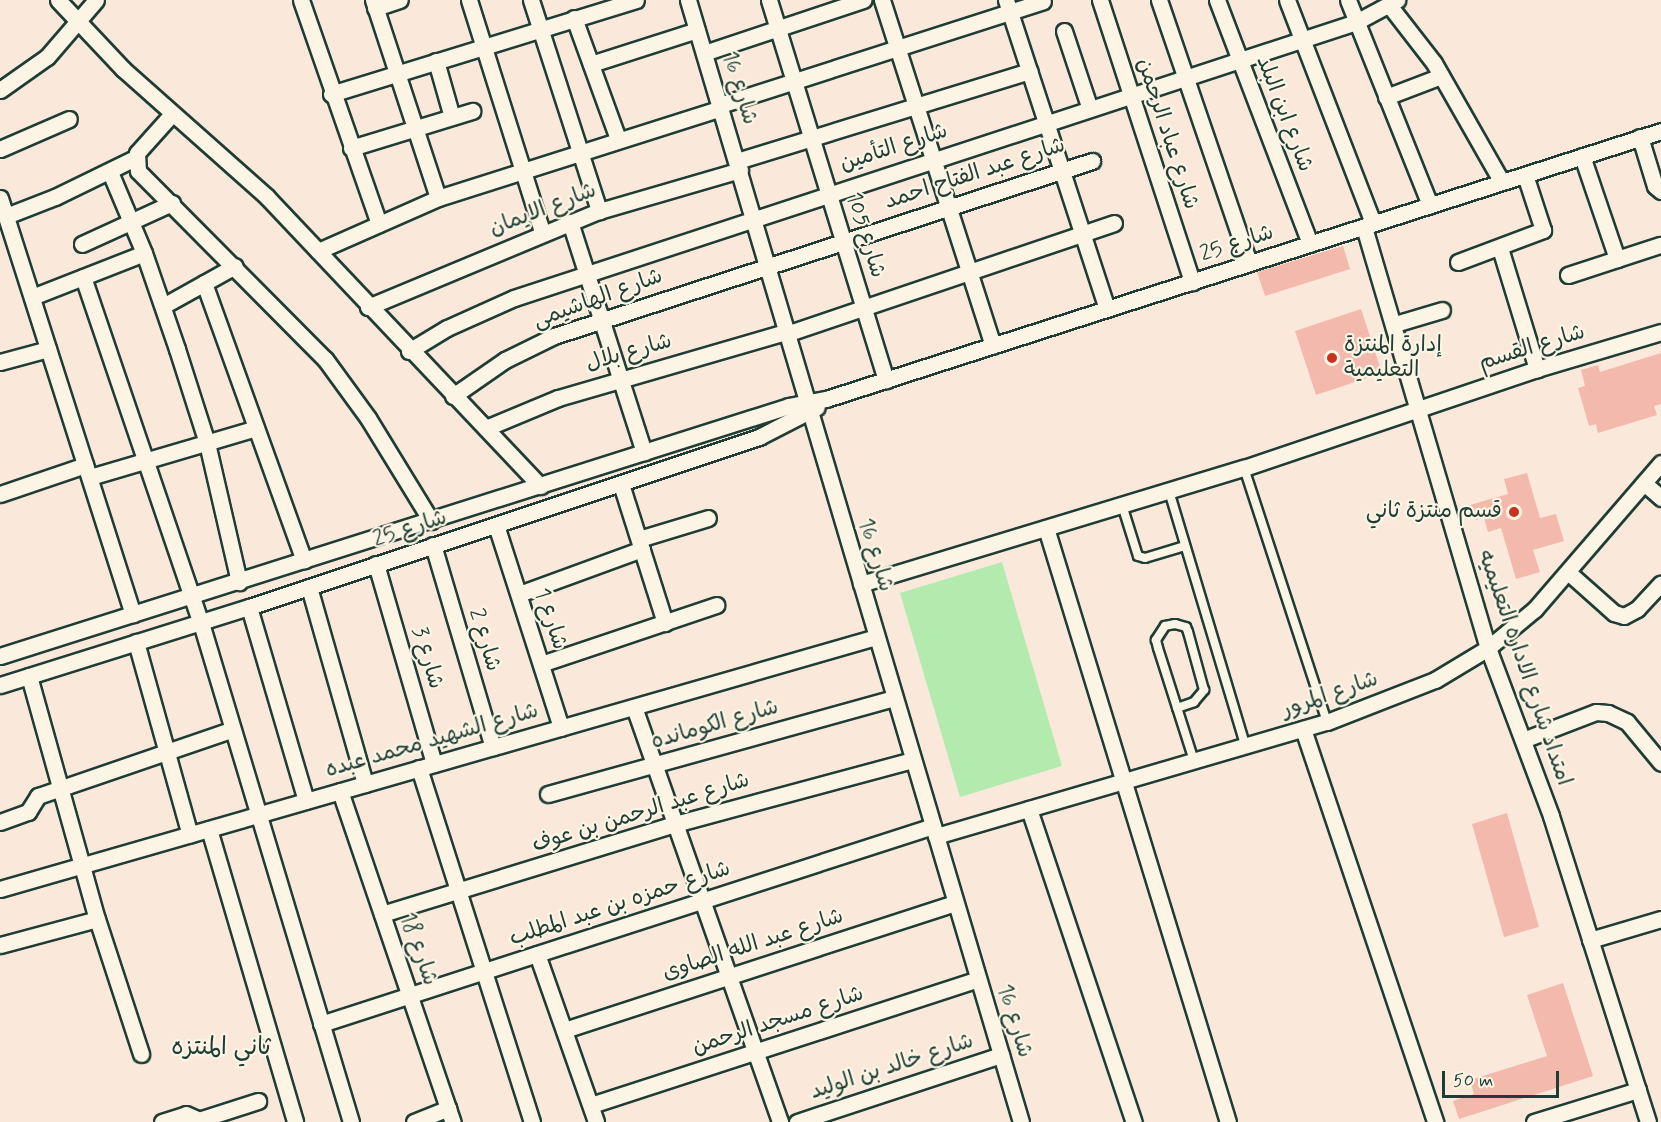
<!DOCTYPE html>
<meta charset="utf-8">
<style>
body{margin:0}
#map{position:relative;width:1661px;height:1122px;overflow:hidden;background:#fae9da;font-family:Mynerve,"Playpen Sans Arabic",sans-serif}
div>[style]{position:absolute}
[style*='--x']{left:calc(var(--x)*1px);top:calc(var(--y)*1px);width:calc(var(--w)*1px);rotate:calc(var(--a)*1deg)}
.green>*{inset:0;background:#b3ebae}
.building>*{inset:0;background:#f3b9ac}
.roads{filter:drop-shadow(2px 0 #1f3d34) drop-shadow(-2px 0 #1f3d34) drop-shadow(0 2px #1f3d34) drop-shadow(0 -2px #1f3d34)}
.lane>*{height:8px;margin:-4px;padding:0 4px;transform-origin:4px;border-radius:4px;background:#fcf5e5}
.street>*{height:15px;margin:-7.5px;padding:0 7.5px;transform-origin:7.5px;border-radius:7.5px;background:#fcf5e5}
.dots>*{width:16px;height:16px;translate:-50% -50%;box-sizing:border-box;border:3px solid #fcf5e5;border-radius:50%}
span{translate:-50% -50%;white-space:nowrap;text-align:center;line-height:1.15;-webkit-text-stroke:4.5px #fcf5e5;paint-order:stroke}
.street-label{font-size:22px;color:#1f3d34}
.poi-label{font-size:22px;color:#1f3d34}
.left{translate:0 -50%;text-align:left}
.right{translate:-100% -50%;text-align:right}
.neighbourhood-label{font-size:24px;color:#1f3d34}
.scale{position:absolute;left:1442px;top:1071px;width:117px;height:27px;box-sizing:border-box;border:3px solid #1f3d34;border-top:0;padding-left:8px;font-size:18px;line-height:21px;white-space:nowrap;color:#1f3d34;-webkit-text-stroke:4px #fcf5e5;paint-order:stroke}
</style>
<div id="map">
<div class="green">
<i style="clip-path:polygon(1002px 562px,1062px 766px,960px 797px,900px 593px)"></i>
</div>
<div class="building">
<i style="clip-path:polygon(1343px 246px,1350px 269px,1265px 296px,1257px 272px)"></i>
<i style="clip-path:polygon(1361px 309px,1382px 373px,1316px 395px,1295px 331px)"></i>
<i style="clip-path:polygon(1661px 353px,1661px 404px,1654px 406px,1657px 415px,1598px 433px,1596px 424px,1589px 426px,1578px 388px,1585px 386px,1581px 370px,1598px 365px,1600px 372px)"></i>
<i style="clip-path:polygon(1527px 473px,1540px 518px,1556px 514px,1564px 541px,1533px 550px,1540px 572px,1516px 579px,1501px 528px,1488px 532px,1484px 518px,1475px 520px,1470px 505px,1508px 494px,1504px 479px)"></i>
<i style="clip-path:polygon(1507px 813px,1539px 927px,1504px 937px,1472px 824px)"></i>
<i style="clip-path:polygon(1563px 983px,1593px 1076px,1459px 1119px,1453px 1101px,1474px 1094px,1470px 1080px,1547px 1056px,1527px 995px)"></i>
</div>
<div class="roads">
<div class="lane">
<i style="--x:1244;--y:468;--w:267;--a:71.9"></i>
<i style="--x:1169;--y:491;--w:267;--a:73.3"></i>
<i style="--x:1122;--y:505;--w:53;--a:72.6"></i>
<i style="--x:1138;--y:556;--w:7;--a:16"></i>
<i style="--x:1145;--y:558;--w:42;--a:-16.7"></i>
<i style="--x:1177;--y:708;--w:18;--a:-19"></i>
<i style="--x:1194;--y:702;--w:16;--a:-50"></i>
<i style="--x:1204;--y:690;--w:60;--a:-105.4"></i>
<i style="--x:1188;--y:632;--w:5;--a:-112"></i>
<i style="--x:1186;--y:627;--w:11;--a:-165"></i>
<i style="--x:1175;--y:624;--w:10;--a:169"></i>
<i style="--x:1165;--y:626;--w:17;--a:123"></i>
<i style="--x:1156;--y:640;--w:8;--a:76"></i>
<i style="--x:1158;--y:648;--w:119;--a:72.3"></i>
</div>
<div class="street">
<i style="--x:58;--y:0;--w:95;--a:46.7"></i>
<i style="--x:123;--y:69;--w:193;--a:41.6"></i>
<i style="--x:267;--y:197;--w:398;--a:46.6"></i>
<i style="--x:301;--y:0;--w:237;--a:70.8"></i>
<i style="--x:373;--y:0;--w:208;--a:71.8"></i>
<i style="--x:469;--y:0;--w:243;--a:72.5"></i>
<i style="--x:531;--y:0;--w:222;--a:72.1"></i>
<i style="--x:688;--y:0;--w:1170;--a:73.47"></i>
<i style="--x:769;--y:0;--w:398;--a:72.9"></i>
<i style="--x:882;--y:0;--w:363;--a:72.2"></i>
<i style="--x:1006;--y:0;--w:325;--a:71.9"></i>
<i style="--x:1100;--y:0;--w:297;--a:71.9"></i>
<i style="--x:1159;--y:0;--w:278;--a:71.1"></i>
<i style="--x:1217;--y:0;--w:261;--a:69.1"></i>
<i style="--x:1287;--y:0;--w:239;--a:68.9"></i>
<i style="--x:1348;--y:0;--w:221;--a:68.2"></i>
<i style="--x:1389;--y:5;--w:73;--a:52.2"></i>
<i style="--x:1434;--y:63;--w:137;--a:60.3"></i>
<i style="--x:375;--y:8;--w:26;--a:-18"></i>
<i style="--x:574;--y:18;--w:129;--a:70"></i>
<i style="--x:1064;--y:31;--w:82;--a:71.6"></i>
<i style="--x:704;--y:53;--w:168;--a:-18.4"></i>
<i style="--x:436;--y:61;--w:58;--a:74.1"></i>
<i style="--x:591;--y:64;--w:111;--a:-17.8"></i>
<i style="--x:0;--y:90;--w:57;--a:-35.1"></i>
<i style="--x:47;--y:57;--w:75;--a:-49.3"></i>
<i style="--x:331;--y:94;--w:319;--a:-17.1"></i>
<i style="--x:1386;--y:97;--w:59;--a:-20.9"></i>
<i style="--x:720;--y:105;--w:339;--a:-17.8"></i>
<i style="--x:172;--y:114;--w:52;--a:131.9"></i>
<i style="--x:137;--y:153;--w:18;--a:87"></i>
<i style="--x:138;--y:171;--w:265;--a:45.2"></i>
<i style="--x:325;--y:359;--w:73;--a:53.9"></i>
<i style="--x:368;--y:418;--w:121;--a:58.5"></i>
<i style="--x:1640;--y:137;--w:51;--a:73"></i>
<i style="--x:1655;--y:186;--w:8;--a:40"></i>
<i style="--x:351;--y:148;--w:127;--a:-17"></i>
<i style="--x:0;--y:149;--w:75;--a:-23.5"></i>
<i style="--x:1582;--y:156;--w:109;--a:71.2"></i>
<i style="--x:737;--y:161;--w:306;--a:-17.1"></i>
<i style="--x:110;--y:172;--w:88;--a:67.2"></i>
<i style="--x:144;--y:253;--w:102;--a:71"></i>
<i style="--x:177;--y:349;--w:99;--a:72.3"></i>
<i style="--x:207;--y:443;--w:143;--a:77"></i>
<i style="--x:0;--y:198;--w:437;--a:72.3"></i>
<i style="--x:6;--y:216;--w:53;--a:-21.2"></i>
<i style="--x:55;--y:197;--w:89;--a:-26"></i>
<i style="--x:570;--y:222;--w:242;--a:72.2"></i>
<i style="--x:1364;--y:227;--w:439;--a:73.6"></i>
<i style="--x:1488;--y:648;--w:179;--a:69.4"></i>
<i style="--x:1551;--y:816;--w:321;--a:72.4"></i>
<i style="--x:82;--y:244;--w:99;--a:-24.5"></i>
<i style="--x:1500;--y:248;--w:127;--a:73"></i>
<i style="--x:318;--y:251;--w:131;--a:-23.8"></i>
<i style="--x:438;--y:198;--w:297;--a:-17.6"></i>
<i style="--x:1458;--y:262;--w:91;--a:-20.6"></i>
<i style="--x:1543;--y:230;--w:58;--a:-108.1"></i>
<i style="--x:1568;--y:275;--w:97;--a:-18.1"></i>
<i style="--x:83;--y:277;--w:366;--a:71.2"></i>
<i style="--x:201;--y:623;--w:521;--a:73.27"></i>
<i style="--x:204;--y:283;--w:295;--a:70.2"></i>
<i style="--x:32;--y:297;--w:120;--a:-21.4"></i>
<i style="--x:163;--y:306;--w:82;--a:-29.1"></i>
<i style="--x:368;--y:307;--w:250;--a:-22.6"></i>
<i style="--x:599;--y:211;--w:147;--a:-16.2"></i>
<i style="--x:1395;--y:324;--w:49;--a:-16.6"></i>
<i style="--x:789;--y:333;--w:343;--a:-18.7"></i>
<i style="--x:409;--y:351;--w:44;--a:-31.2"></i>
<i style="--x:447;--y:328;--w:73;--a:-24.1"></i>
<i style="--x:514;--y:298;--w:886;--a:-18.15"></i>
<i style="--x:1356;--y:22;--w:47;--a:-28.2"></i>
<i style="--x:0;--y:362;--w:50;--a:-15.2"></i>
<i style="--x:453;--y:396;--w:63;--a:-34.7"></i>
<i style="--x:505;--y:360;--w:55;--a:-26.1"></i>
<i style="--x:554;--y:336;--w:566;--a:-18.02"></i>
<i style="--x:486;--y:428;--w:78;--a:-22.6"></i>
<i style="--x:558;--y:398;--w:240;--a:-16.2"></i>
<i style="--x:90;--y:477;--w:173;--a:-16.4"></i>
<i style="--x:1644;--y:483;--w:23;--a:41"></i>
<i style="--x:621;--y:484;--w:146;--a:72.4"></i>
<i style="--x:0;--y:494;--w:90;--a:-18.8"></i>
<i style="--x:496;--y:525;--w:213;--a:72.2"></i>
<i style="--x:1046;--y:528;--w:621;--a:72.97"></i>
<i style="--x:639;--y:539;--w:72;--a:-16.9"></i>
<i style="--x:433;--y:545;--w:211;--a:73.5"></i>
<i style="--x:376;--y:564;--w:208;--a:73.8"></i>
<i style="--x:1569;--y:573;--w:60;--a:41.6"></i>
<i style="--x:1614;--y:613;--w:10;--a:17"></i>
<i style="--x:1624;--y:616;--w:15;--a:-28"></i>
<i style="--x:1637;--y:609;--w:35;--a:-47"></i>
<i style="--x:861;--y:584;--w:400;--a:-16.9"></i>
<i style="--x:1244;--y:468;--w:309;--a:-18.7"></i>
<i style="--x:1537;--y:369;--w:129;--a:-16.6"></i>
<i style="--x:309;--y:587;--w:205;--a:74.1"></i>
<i style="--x:519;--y:594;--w:131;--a:-20.1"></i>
<i style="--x:249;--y:607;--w:202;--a:73.6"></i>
<i style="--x:136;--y:642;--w:200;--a:74.4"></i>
<i style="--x:0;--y:656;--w:828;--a:-17.58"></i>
<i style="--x:789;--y:406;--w:38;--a:-11"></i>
<i style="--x:826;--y:399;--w:877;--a:-17.79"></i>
<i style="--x:541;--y:664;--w:185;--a:-18.6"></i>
<i style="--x:29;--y:676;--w:252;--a:74.4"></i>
<i style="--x:97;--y:919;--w:142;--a:71.9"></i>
<i style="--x:0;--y:685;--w:261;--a:-17.4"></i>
<i style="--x:249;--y:607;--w:538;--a:-18.43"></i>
<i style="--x:759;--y:437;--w:65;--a:-27.3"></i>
<i style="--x:634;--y:707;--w:440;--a:70.6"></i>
<i style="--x:1303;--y:729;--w:415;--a:71.4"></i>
<i style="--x:1523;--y:740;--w:78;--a:-21"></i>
<i style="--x:1596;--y:712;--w:12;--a:5"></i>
<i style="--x:1608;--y:713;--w:21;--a:25"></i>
<i style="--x:1627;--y:722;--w:53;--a:50.3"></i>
<i style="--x:419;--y:768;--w:372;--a:72.3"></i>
<i style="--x:340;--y:791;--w:350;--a:71.2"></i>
<i style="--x:548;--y:794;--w:359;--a:-15.5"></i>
<i style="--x:1029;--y:809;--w:330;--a:71.5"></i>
<i style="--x:0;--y:822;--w:30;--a:-20"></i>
<i style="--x:28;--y:812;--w:19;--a:-58"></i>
<i style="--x:38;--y:796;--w:204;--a:-18.9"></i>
<i style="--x:209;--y:829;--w:305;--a:73.6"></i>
<i style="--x:936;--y:836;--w:407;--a:-16.3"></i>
<i style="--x:1327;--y:722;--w:116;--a:-21.3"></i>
<i style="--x:1435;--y:680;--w:62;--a:-31.1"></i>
<i style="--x:1488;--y:648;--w:61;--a:-39.7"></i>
<i style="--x:1535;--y:609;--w:193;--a:-49.2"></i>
<i style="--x:0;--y:889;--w:912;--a:-16.05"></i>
<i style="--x:382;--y:914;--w:307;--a:-17.1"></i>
<i style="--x:675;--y:824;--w:246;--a:-15.1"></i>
<i style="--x:1590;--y:940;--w:74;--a:-16.5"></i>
<i style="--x:0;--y:945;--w:100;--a:-15"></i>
<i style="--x:537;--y:954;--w:178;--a:70.6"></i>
<i style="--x:321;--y:1024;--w:643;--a:-17.93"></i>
<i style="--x:564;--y:1030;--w:411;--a:-18"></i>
<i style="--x:591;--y:1105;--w:407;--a:-18"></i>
<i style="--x:202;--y:1119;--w:59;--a:-17.8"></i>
<i style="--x:162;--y:1122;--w:25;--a:-18"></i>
<i style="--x:186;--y:1114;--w:20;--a:24"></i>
<i style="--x:414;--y:1122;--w:37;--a:-22"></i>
<i style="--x:797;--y:1122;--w:215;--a:-18.2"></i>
<i style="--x:1534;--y:1122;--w:109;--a:-17.1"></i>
</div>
</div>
<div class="dots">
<i style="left:1332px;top:358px;background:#c8321e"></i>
<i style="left:1514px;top:512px;background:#c8321e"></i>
</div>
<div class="street-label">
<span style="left:739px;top:88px;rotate:73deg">شارع 16</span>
<span style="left:1284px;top:114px;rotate:69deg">شارع ابن البلد</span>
<span style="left:1167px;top:134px;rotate:72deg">شارع عباد الرحمن</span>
<span style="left:894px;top:148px;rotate:-18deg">شارع التأمين</span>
<span style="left:975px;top:174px;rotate:-18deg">شارع عبد الفتاح احمد</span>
<span style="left:543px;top:210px;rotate:-21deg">شارع الايمان</span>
<span style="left:865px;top:235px;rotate:73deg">شارع 105</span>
<span style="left:1237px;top:244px;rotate:-18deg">شارع 25</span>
<span style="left:598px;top:299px;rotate:-20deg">شارع الهاشيمى</span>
<span style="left:1532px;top:348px;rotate:-17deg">شارع القسم</span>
<span style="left:629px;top:353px;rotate:-16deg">شارع بلال</span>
<span style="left:410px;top:529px;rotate:-18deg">شارع 25</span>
<span style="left:875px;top:555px;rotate:73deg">شارع 16</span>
<span style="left:550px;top:619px;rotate:72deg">شارع 1</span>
<span style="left:484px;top:640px;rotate:73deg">شارع 2</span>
<span style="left:427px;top:658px;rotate:74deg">شارع 3</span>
<span style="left:1524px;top:668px;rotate:71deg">امتداد شارع الاداره التعليميه</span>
<span style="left:1330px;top:695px;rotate:-19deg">شارع المرور</span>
<span style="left:715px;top:725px;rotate:-16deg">شارع الكومانده</span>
<span style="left:432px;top:741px;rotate:-16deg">شارع الشهيد محمد عبده</span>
<span style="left:641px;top:813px;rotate:-17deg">شارع عبد الرحمن بن عوف</span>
<span style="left:620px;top:904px;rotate:-18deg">شارع حمزه بن عبد المطلب</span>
<span style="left:753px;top:945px;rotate:-18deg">شارع عبد الله الصاوى</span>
<span style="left:418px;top:949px;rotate:71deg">شارع 18</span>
<span style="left:778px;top:1021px;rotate:-18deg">شارع مسجد الرحمن</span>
<span style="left:1014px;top:1021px;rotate:73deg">شارع 16</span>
<span style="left:892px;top:1067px;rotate:-18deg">شارع خالد بن الوليد</span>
</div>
<div class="poi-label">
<span class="left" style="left:1344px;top:358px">إدارة المنتزة<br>التعليمية</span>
<span class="right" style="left:1502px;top:512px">قسم منتزة ثاني</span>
</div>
<div class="neighbourhood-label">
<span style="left:221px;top:1048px">ثاني المنتزه</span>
</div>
<div class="scale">50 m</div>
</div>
